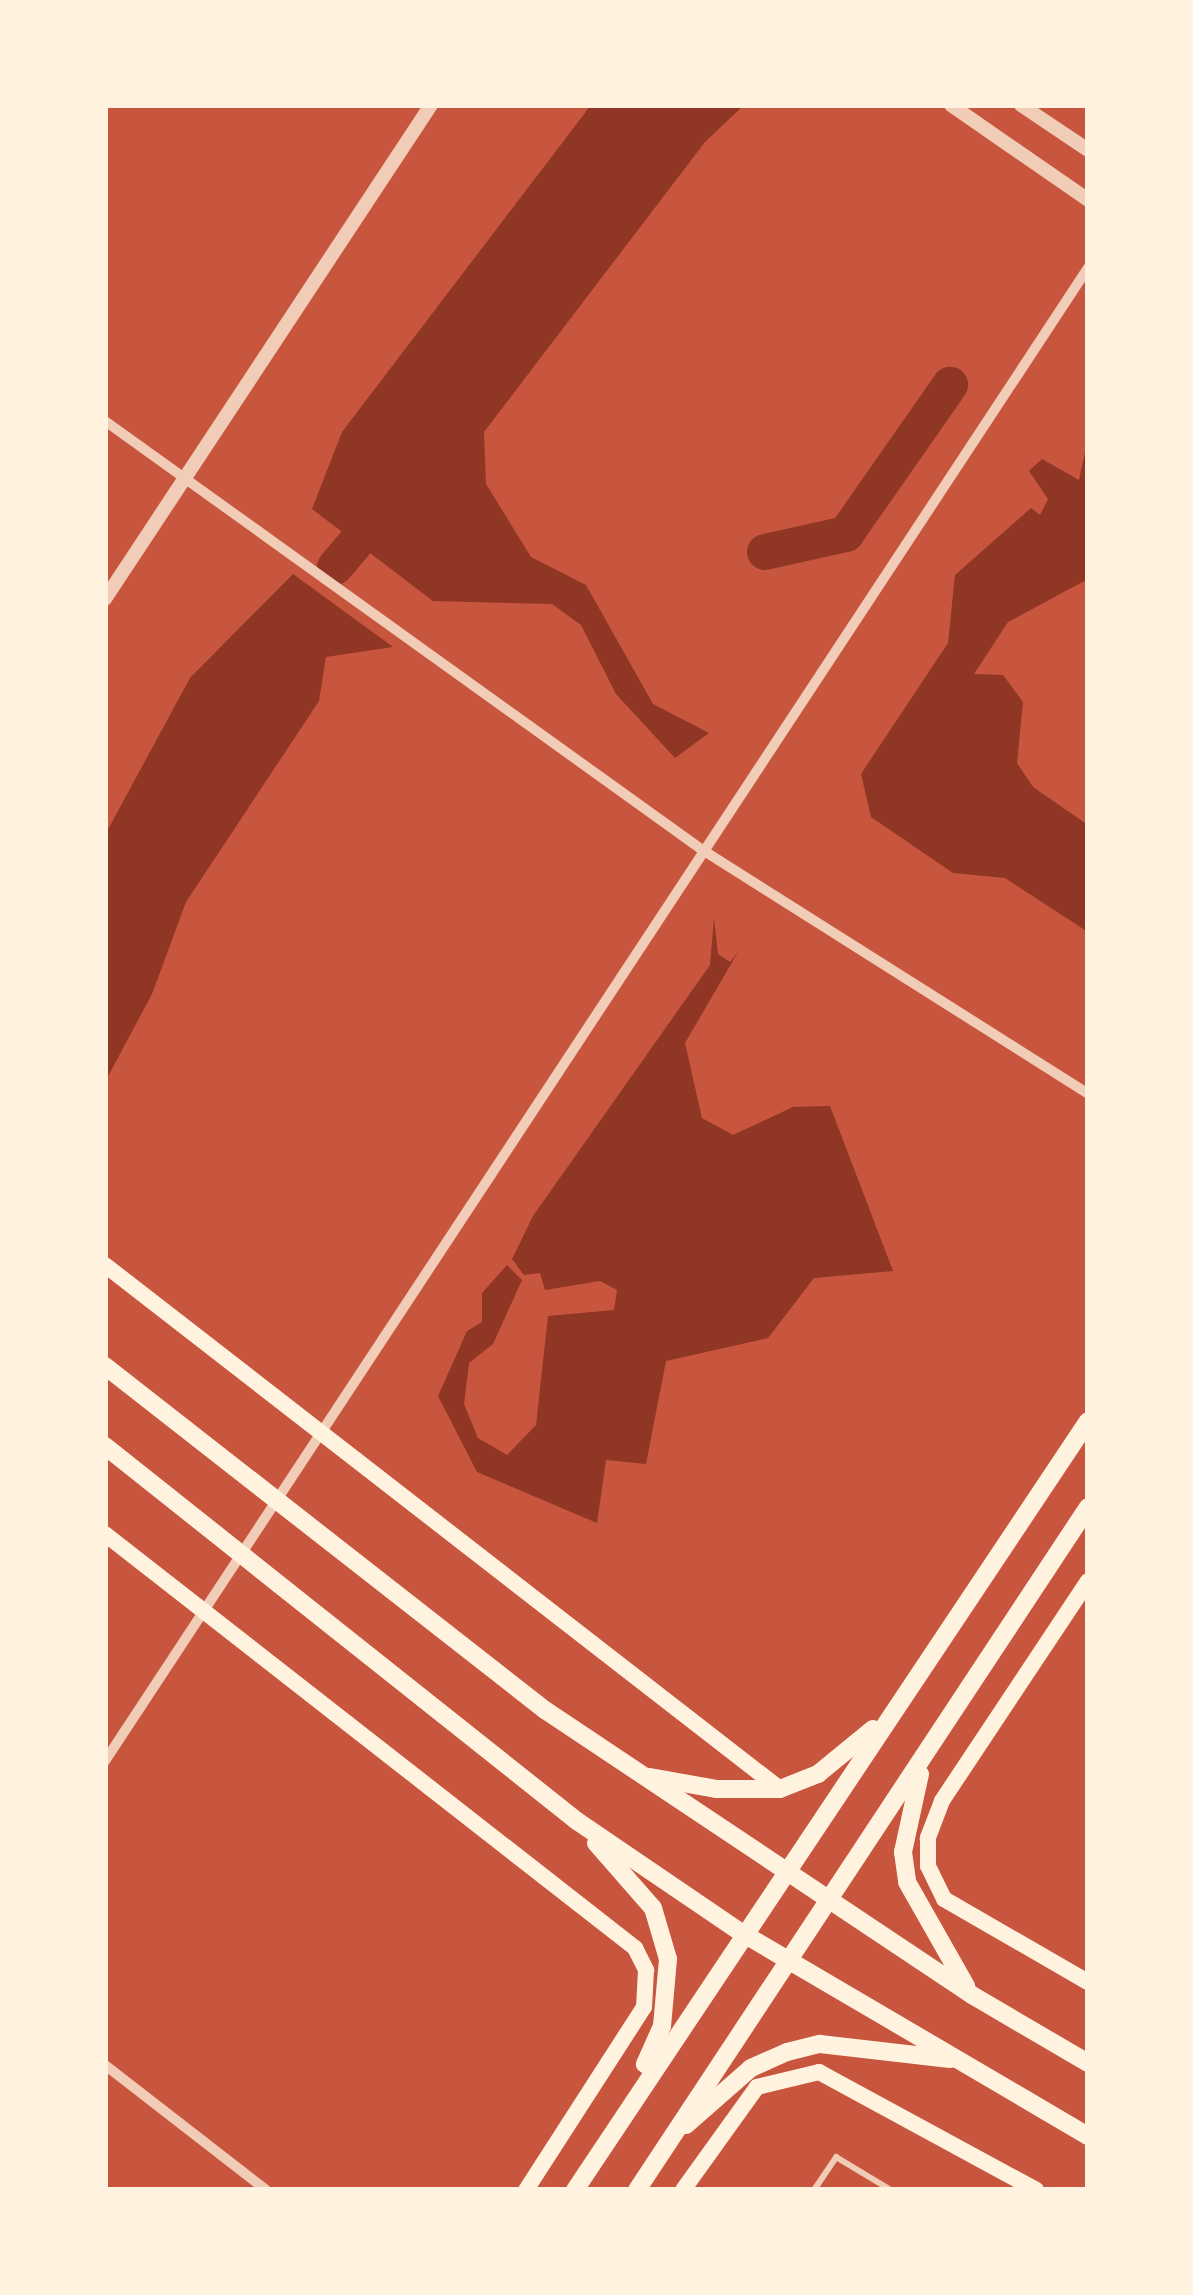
<!DOCTYPE html>
<style>
body{margin:0}
#map{position:relative;width:1193px;height:2295px;overflow:hidden;background:#c8553d;font-family:"PT Sans Narrow",sans-serif}
div>[style]{position:absolute}
[style*='--x']{left:calc(var(--x)*1px);top:calc(var(--y)*1px);width:calc(var(--w)*1px);rotate:calc(var(--a)*1deg)}
.water>*{inset:0;background:#8f3625}
.river>*{height:36px;margin:-18px;padding:0 18px;transform-origin:18px;border-radius:18px;background:#8f3625}
.service>*{height:6px;margin:-3px;padding:0 3px;transform-origin:3px;border-radius:3px;background:#f1ccb7}
.minor>*{height:10px;margin:-5px;padding:0 5px;transform-origin:5px;border-radius:5px;background:#f1ccb7}
.tertiary>*{height:14px;margin:-7px;padding:0 7px;transform-origin:7px;border-radius:7px;background:#f1ccb7}
.secondary>*{height:16px;margin:-8px;padding:0 8px;transform-origin:8px;border-radius:8px;background:#fff3e0}
.primary>*{height:18px;margin:-9px;padding:0 9px;transform-origin:9px;border-radius:9px;background:#fff3e0}
span{translate:-50% -50%;white-space:nowrap;text-align:center;line-height:1.15;-webkit-text-stroke:10px #fff3e0;paint-order:stroke}
.frame{position:absolute;inset:0;border:108px solid #fff3e0;pointer-events:none}
</style>
<div id="map">
<div class="water">
<i style="clip-path:polygon(591px 105px,744px 105px,705px 142px,484px 432px,486px 484px,531px 557px,586px 585px,653px 704px,709px 733px,675px 758px,616px 694px,581px 625px,552px 604px,433px 601px,312px 509px,342px 432px)"></i>
<i style="clip-path:polygon(1088px 439px,1088px 579px,1008px 622px,974px 674px,1003px 675px,1023px 702px,1017px 763px,1033px 787px,1088px 825px,1088px 932px,1005px 878px,953px 873px,871px 817px,861px 774px,948px 643px,955px 575px,1031px 508px,1040px 515px,1048px 499px,1029px 471px,1042px 459px,1079px 480px)"></i>
<i style="clip-path:polygon(293px 574px,393px 647px,326px 657px,319px 701px,186px 902px,152px 994px,105px 1082px,105px 835px,190px 678px)"></i>
<i style="clip-path:polygon(714px 918px,718px 954px,730px 962px,738px 952px,685px 1043px,702px 1118px,733px 1135px,793px 1107px,830px 1106px,893px 1271px,814px 1278px,768px 1338px,666px 1361px,646px 1464px,606px 1460px,597px 1523px,477px 1472px,438px 1396px,467px 1331px,482px 1322px,482px 1293px,507px 1265px,522px 1280px,493px 1344px,469px 1363px,464px 1404px,478px 1438px,507px 1455px,536px 1425px,548px 1316px,614px 1310px,617px 1290px,600px 1281px,545px 1290px,540px 1273px,524px 1275px,512px 1259px,533px 1216px,710px 965px)"></i>
</div>
<div class="river">
<i style="--x:765;--y:552;--w:83;--a:-12.5"></i>
<i style="--x:846;--y:534;--w:182;--a:-55.1"></i>
<i style="--x:335;--y:567;--w:80;--a:-49.6"></i>
</div>
<div class="service">
<i style="--x:814;--y:2190;--w:40;--a:-56"></i>
<i style="--x:836;--y:2157;--w:64;--a:31"></i>
</div>
<div class="minor">
<i style="--x:105;--y:421;--w:734;--a:35.68"></i>
<i style="--x:701;--y:849;--w:458;--a:32.3"></i>
<i style="--x:105;--y:1761;--w:1788;--a:-56.64"></i>
<i style="--x:105;--y:2065;--w:204;--a:37.8"></i>
</div>
<div class="tertiary">
<i style="--x:951;--y:105;--w:167;--a:34.7"></i>
<i style="--x:1021;--y:105;--w:81;--a:33.9"></i>
<i style="--x:105;--y:599;--w:592;--a:-56.58"></i>
</div>
<div class="secondary">
<i style="--x:105;--y:1265;--w:855;--a:37.82"></i>
<i style="--x:105;--y:1534;--w:673;--a:37.99"></i>
<i style="--x:635;--y:1948;--w:25;--a:63"></i>
<i style="--x:646;--y:1970;--w:37;--a:93"></i>
<i style="--x:644;--y:2007;--w:218;--a:122.8"></i>
<i style="--x:1088;--y:1581;--w:264;--a:123.6"></i>
<i style="--x:942;--y:1801;--w:40;--a:111"></i>
<i style="--x:928;--y:1838;--w:28;--a:90"></i>
<i style="--x:928;--y:1866;--w:37;--a:64"></i>
<i style="--x:944;--y:1899;--w:166;--a:30"></i>
<i style="--x:683;--y:2190;--w:127;--a:-54.3"></i>
<i style="--x:757;--y:2087;--w:64;--a:-13.6"></i>
<i style="--x:819;--y:2072;--w:247;--a:28.5"></i>
</div>
<div class="primary">
<i style="--x:105;--y:1366;--w:559;--a:38.02"></i>
<i style="--x:545;--y:1710;--w:513;--a:33.72"></i>
<i style="--x:972;--y:1995;--w:134;--a:30.4"></i>
<i style="--x:105;--y:1446;--w:603;--a:38.47"></i>
<i style="--x:577;--y:1821;--w:199;--a:34.2"></i>
<i style="--x:742;--y:1933;--w:401;--a:30.4"></i>
<i style="--x:920;--y:1774;--w:80;--a:102.3"></i>
<i style="--x:903;--y:1852;--w:30;--a:82"></i>
<i style="--x:907;--y:1882;--w:120;--a:60.4"></i>
<i style="--x:650;--y:1777;--w:68;--a:10.2"></i>
<i style="--x:717;--y:1789;--w:63;--a:0"></i>
<i style="--x:780;--y:1789;--w:41;--a:-21.5"></i>
<i style="--x:818;--y:1774;--w:71;--a:-39.3"></i>
<i style="--x:596;--y:1843;--w:86;--a:48.8"></i>
<i style="--x:653;--y:1908;--w:53;--a:73.6"></i>
<i style="--x:668;--y:1959;--w:67;--a:95.1"></i>
<i style="--x:662;--y:2026;--w:42;--a:114.1"></i>
<i style="--x:686;--y:2125;--w:86;--a:-41.2"></i>
<i style="--x:751;--y:2068;--w:39;--a:-24"></i>
<i style="--x:787;--y:2052;--w:34;--a:-14"></i>
<i style="--x:820;--y:2044;--w:131;--a:6.6"></i>
<i style="--x:575;--y:2190;--w:924;--a:-56.29"></i>
<i style="--x:637;--y:2190;--w:818;--a:-56.56"></i>
</div>
<div class="frame"></div>
</div>
